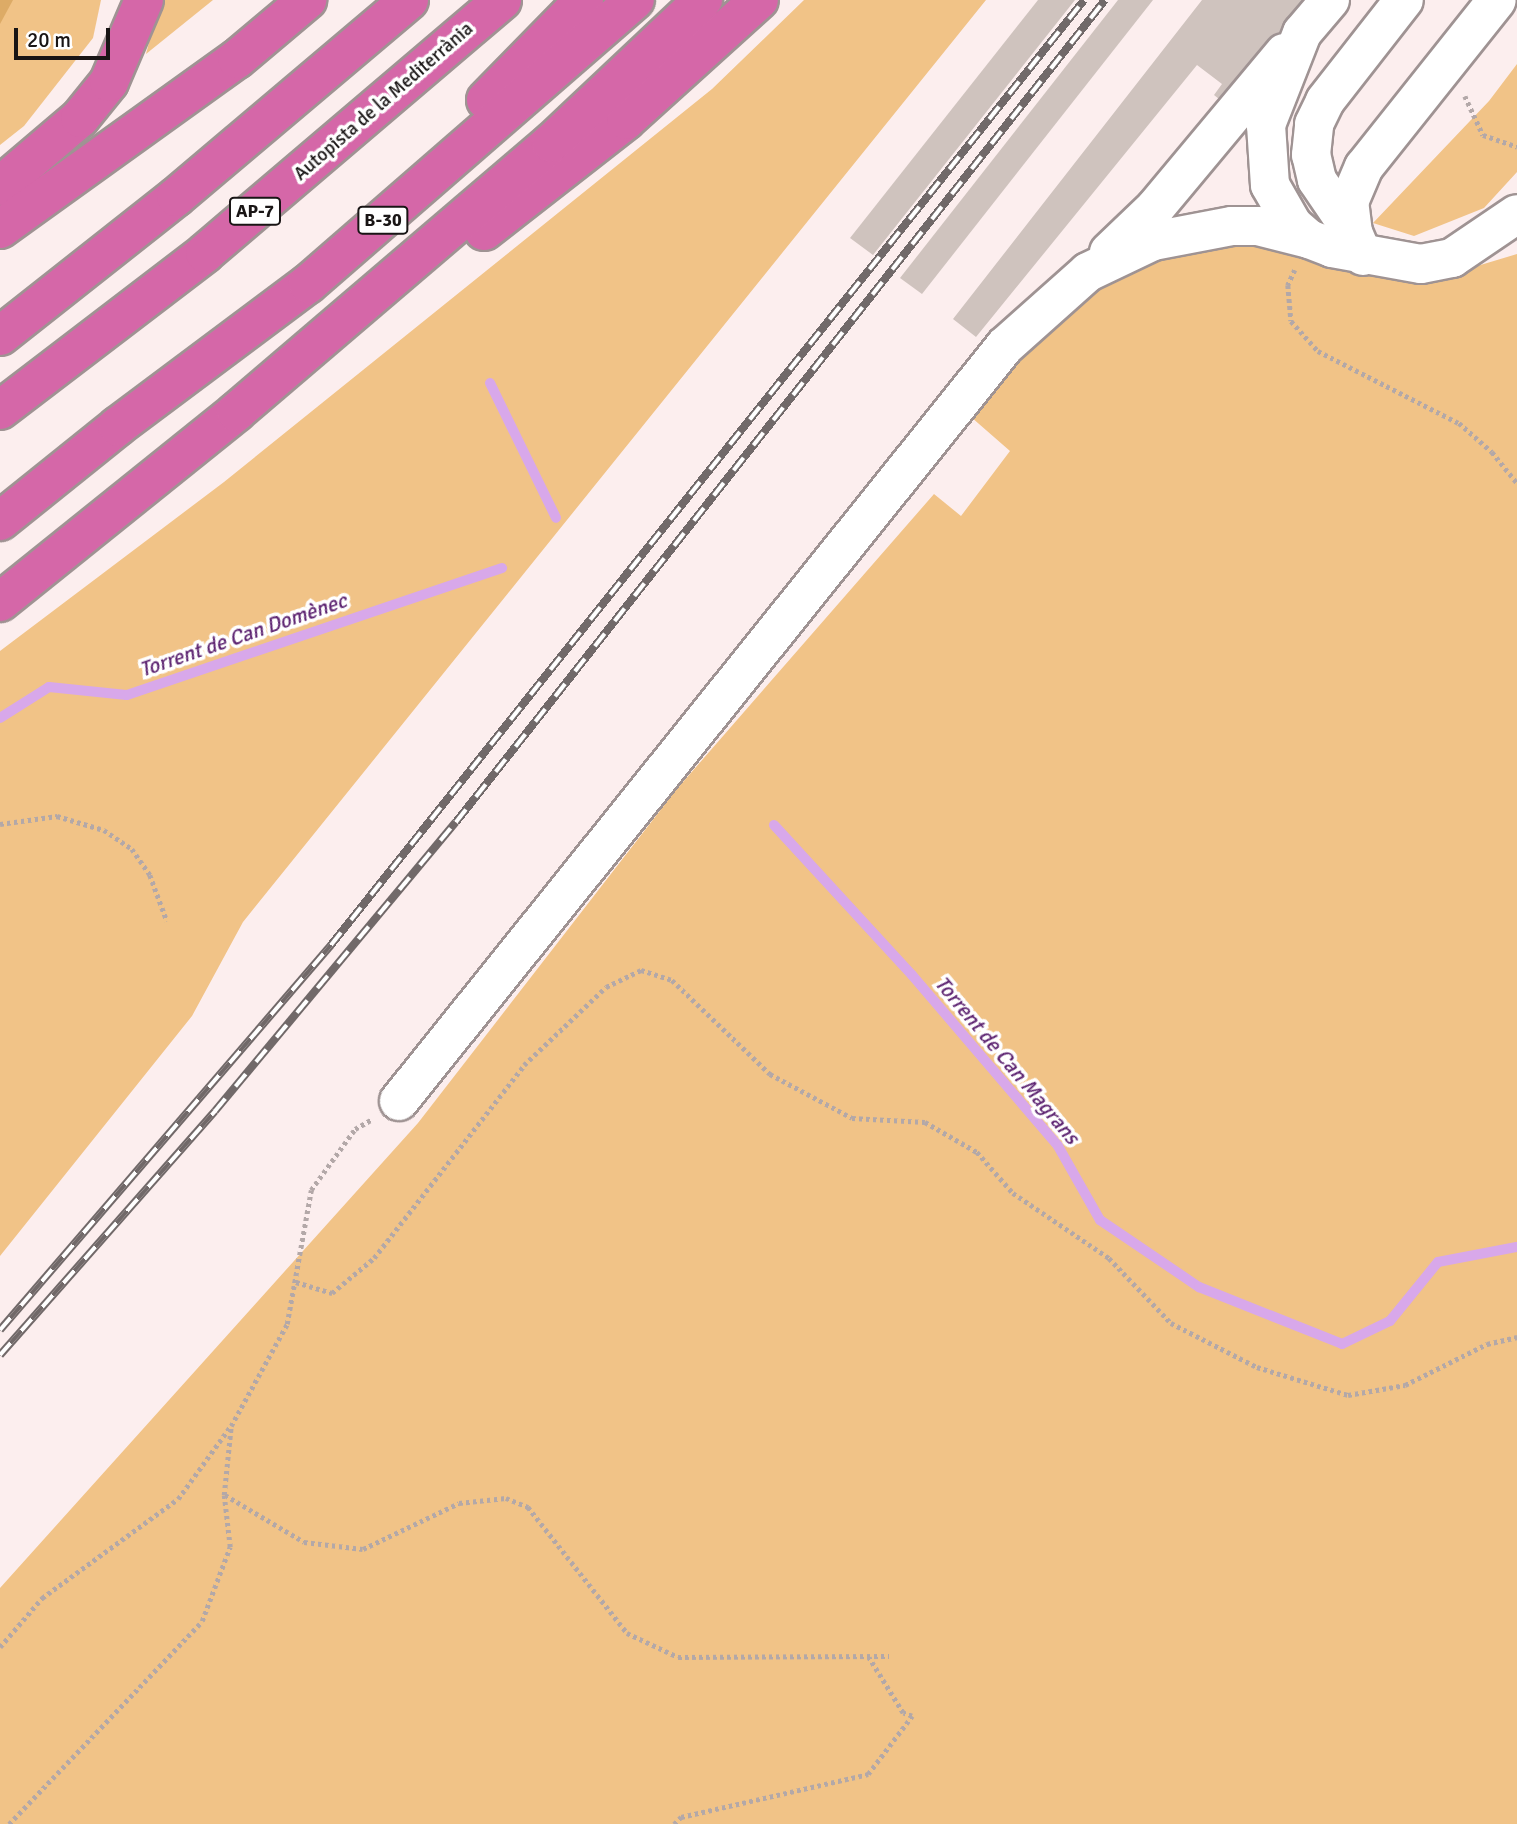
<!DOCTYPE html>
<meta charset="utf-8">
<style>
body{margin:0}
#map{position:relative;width:1517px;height:1824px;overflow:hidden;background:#fceeee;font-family:Signika,sans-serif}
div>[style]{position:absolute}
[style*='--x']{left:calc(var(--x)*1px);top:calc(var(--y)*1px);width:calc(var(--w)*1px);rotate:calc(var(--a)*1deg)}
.green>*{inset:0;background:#f1c387}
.forest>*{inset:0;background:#ddab66}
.stream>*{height:10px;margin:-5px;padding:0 5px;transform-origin:5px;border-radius:5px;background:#d8a8ea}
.building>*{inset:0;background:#cfc3be}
.path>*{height:4.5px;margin-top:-2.25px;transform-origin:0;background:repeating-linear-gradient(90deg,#b3a8a8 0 3.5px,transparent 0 7px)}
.roads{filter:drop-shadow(2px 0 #9f9393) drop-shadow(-2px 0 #9f9393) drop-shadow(0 2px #9f9393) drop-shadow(0 -2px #9f9393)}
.minor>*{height:38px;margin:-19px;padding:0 19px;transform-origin:19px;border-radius:19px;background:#fff}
.highway>*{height:38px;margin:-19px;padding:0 19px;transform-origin:19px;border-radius:19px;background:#d567a8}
.rail>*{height:8px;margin-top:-4px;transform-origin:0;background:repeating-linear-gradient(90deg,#fff 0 16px,#716969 0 32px);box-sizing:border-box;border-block:2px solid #716969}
span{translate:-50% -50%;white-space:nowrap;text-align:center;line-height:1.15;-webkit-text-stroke:7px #fff;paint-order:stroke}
.shield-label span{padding:2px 5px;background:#fff;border:2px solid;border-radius:5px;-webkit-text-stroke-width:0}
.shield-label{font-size:18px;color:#191515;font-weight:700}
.street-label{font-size:19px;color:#191515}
.water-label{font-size:21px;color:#5e2572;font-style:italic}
.scale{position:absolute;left:14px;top:28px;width:96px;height:32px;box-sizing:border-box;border:4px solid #191515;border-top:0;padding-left:9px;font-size:21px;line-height:24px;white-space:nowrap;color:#191515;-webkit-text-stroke:5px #fff;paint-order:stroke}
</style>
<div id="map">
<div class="green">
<i style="clip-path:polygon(0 0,101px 0,93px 38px,24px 126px,0 145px)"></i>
<i style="clip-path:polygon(160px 0,213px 0,146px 54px)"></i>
<i style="clip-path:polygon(804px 0,986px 0,243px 922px,192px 1016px,0 1256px,0 651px,224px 482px,712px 89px)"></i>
<i style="clip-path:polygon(1517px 64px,1517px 172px,1484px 208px,1414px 236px,1373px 223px,1489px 101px)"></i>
<i style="clip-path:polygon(1255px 240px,1434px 279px,1517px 254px,1517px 1824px,0 1824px,0 1588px,418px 1123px,676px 790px,934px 494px,961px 516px,1010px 451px,971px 417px,1059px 312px,1114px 274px,1178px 251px)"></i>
</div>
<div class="forest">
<i style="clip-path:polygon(0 0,13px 0,0 24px)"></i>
</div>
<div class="stream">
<i style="--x:490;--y:383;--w:150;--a:63.9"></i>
<i style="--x:0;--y:718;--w:58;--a:-32.3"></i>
<i style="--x:49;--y:687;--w:78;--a:5.9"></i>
<i style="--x:127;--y:695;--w:396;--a:-18.7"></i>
<i style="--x:774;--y:825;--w:204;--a:47.4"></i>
<i style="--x:912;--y:975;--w:225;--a:49.5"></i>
<i style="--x:1058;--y:1146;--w:85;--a:60.4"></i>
<i style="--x:1100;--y:1220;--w:120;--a:34.1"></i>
<i style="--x:1199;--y:1287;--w:154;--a:21.7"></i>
<i style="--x:1342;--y:1344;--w:53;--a:-25.6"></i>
<i style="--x:1390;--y:1321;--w:76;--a:-50.9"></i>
<i style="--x:1438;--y:1262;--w:80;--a:-10.8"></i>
</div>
<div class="building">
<i style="clip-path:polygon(1038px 0,1075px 0,873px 255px,850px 238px)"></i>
<i style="clip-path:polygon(1118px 0,1153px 0,922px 294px,900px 278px)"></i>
<i style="clip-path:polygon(1202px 0,1305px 0,1224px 103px,1214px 95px,1222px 84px,1197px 65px,976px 337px,953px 319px)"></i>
</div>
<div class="path">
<i style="--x:1465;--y:96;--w:43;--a:65.2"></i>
<i style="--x:1483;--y:135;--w:36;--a:19"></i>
<i style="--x:1295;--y:270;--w:17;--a:115"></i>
<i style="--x:1288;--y:285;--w:36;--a:85"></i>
<i style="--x:1291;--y:321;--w:40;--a:48"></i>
<i style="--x:1318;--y:351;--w:158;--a:27.1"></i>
<i style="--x:1459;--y:423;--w:44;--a:41.3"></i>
<i style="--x:1492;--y:452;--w:40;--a:51"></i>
<i style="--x:0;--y:824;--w:58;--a:-8"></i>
<i style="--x:57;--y:816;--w:49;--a:16.6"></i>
<i style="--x:104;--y:830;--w:34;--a:34"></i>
<i style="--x:132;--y:849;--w:32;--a:55"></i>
<i style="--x:150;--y:875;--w:49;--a:69.7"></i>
<i style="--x:296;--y:1282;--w:38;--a:17"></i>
<i style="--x:332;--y:1293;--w:55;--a:-39.8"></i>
<i style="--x:374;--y:1258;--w:244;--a:-52.1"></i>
<i style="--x:524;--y:1065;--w:113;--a:-43.6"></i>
<i style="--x:606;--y:987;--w:39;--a:-26"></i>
<i style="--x:641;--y:970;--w:33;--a:18"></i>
<i style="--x:672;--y:980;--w:136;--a:43.8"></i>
<i style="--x:770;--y:1074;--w:93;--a:28.2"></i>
<i style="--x:852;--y:1118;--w:73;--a:3.1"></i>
<i style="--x:925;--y:1122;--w:60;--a:30"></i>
<i style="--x:977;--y:1152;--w:55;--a:48.7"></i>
<i style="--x:1013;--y:1193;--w:116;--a:34.1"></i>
<i style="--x:1109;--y:1258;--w:90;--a:46.4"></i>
<i style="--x:1171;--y:1323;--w:97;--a:27.1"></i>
<i style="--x:1257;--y:1367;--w:95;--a:17.1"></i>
<i style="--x:1348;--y:1395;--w:58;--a:-10"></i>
<i style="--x:1405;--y:1385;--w:92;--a:-26.6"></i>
<i style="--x:1487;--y:1344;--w:31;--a:-13"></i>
<i style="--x:225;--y:1495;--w:92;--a:30.7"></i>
<i style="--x:304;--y:1542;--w:59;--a:6.8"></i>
<i style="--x:363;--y:1549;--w:106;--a:-25.6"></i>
<i style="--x:459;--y:1503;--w:47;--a:-6.1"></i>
<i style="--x:506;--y:1498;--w:24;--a:22"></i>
<i style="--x:528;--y:1507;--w:160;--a:51.8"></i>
<i style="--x:627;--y:1633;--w:56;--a:25.2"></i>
<i style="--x:678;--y:1657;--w:211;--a:-0.3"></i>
<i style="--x:0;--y:1647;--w:65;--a:-49.4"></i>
<i style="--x:42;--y:1598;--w:168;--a:-36.1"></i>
<i style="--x:178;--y:1499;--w:89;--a:-54.2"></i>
<i style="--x:9;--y:1824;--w:280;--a:-46.4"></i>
<i style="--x:202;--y:1621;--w:79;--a:-69.3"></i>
<i style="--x:230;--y:1547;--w:52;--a:-96.6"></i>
<i style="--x:224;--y:1495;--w:69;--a:-84.2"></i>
<i style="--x:231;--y:1426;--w:116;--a:-61.2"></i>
<i style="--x:287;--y:1324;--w:136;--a:-79.8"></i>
<i style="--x:311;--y:1190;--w:75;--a:-54.2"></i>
<i style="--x:355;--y:1129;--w:20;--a:-30"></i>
<i style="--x:674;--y:1824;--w:10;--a:-45"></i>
<i style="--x:681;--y:1817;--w:192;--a:-12.9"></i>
<i style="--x:868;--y:1774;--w:73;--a:-52.8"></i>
<i style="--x:912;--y:1716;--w:9;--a:-162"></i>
<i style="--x:903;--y:1713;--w:65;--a:-121.7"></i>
</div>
<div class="roads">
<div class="minor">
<i style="--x:1330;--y:0;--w:43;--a:130.3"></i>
<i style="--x:1302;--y:33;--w:99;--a:111.4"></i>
<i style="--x:1266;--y:125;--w:60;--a:86.2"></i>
<i style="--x:1270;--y:185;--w:46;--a:60.1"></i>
<i style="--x:1293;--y:225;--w:21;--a:41"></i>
<i style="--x:1309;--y:239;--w:25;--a:21"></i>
<i style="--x:1332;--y:248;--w:90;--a:10.2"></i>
<i style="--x:1421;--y:264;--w:32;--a:-11"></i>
<i style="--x:1452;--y:258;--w:78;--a:-34.1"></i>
<i style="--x:1353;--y:233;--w:64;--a:-124.2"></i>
<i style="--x:1317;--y:180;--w:26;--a:-103"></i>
<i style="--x:1311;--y:155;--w:31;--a:-84"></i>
<i style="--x:1314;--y:124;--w:25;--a:-64"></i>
<i style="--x:1325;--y:101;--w:128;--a:-52"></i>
<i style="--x:1109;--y:252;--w:64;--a:-43.7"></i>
<i style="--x:1155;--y:208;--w:202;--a:-50.2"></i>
<i style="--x:1363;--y:256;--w:25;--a:-113"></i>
<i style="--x:1353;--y:233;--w:31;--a:-97"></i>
<i style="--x:1349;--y:202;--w:38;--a:-67"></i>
<i style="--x:1364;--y:167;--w:213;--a:-51.5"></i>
<i style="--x:399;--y:1101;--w:968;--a:-51.25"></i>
<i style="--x:1005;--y:346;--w:111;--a:-41.7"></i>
<i style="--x:1088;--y:272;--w:72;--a:-25.5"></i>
<i style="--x:1153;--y:241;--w:80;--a:-10.8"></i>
<i style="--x:1232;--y:226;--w:26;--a:0"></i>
<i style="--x:1258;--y:226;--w:53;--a:14.3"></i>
</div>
<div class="highway">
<i style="--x:486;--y:100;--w:140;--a:-45.6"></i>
<i style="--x:0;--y:186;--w:105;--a:-40.4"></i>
<i style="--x:80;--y:118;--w:46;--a:-51.1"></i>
<i style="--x:109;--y:82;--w:89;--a:-66.9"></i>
<i style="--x:0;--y:229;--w:292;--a:-35.7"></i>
<i style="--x:237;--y:59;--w:92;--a:-40.1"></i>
<i style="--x:484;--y:231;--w:180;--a:-38"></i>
<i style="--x:626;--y:120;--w:179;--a:-42.1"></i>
<i style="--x:0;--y:336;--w:224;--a:-38.3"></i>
<i style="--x:176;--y:197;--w:305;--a:-40.2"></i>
<i style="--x:0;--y:410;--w:258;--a:-37.4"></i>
<i style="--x:205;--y:253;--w:390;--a:-40.4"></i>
<i style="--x:0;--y:521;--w:151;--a:-38.8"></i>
<i style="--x:118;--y:426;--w:237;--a:-36.8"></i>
<i style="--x:308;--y:284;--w:433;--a:-41"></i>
<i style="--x:0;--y:602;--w:303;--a:-38.8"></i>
<i style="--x:236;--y:412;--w:414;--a:-40.5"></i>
<i style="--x:551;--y:143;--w:209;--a:-43.3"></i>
</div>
</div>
<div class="rail">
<i style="--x:0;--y:1330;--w:508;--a:-49.31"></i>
<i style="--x:331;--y:945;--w:1208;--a:-51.45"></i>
<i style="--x:0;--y:1355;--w:325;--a:-48.6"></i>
<i style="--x:215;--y:1111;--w:376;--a:-50.2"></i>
<i style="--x:456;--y:822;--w:1047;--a:-51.71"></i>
</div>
<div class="shield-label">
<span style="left:255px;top:211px">AP-7</span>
<span style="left:383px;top:220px">B-30</span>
</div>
<div class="street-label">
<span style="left:384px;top:102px;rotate:-41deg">Autopista de la Mediterrània</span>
</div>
<div class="water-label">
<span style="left:243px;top:635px;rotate:-19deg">Torrent de Can Domènec</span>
<span style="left:1007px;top:1060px;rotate:50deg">Torrent de Can Magrans</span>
</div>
<div class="scale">20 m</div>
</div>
